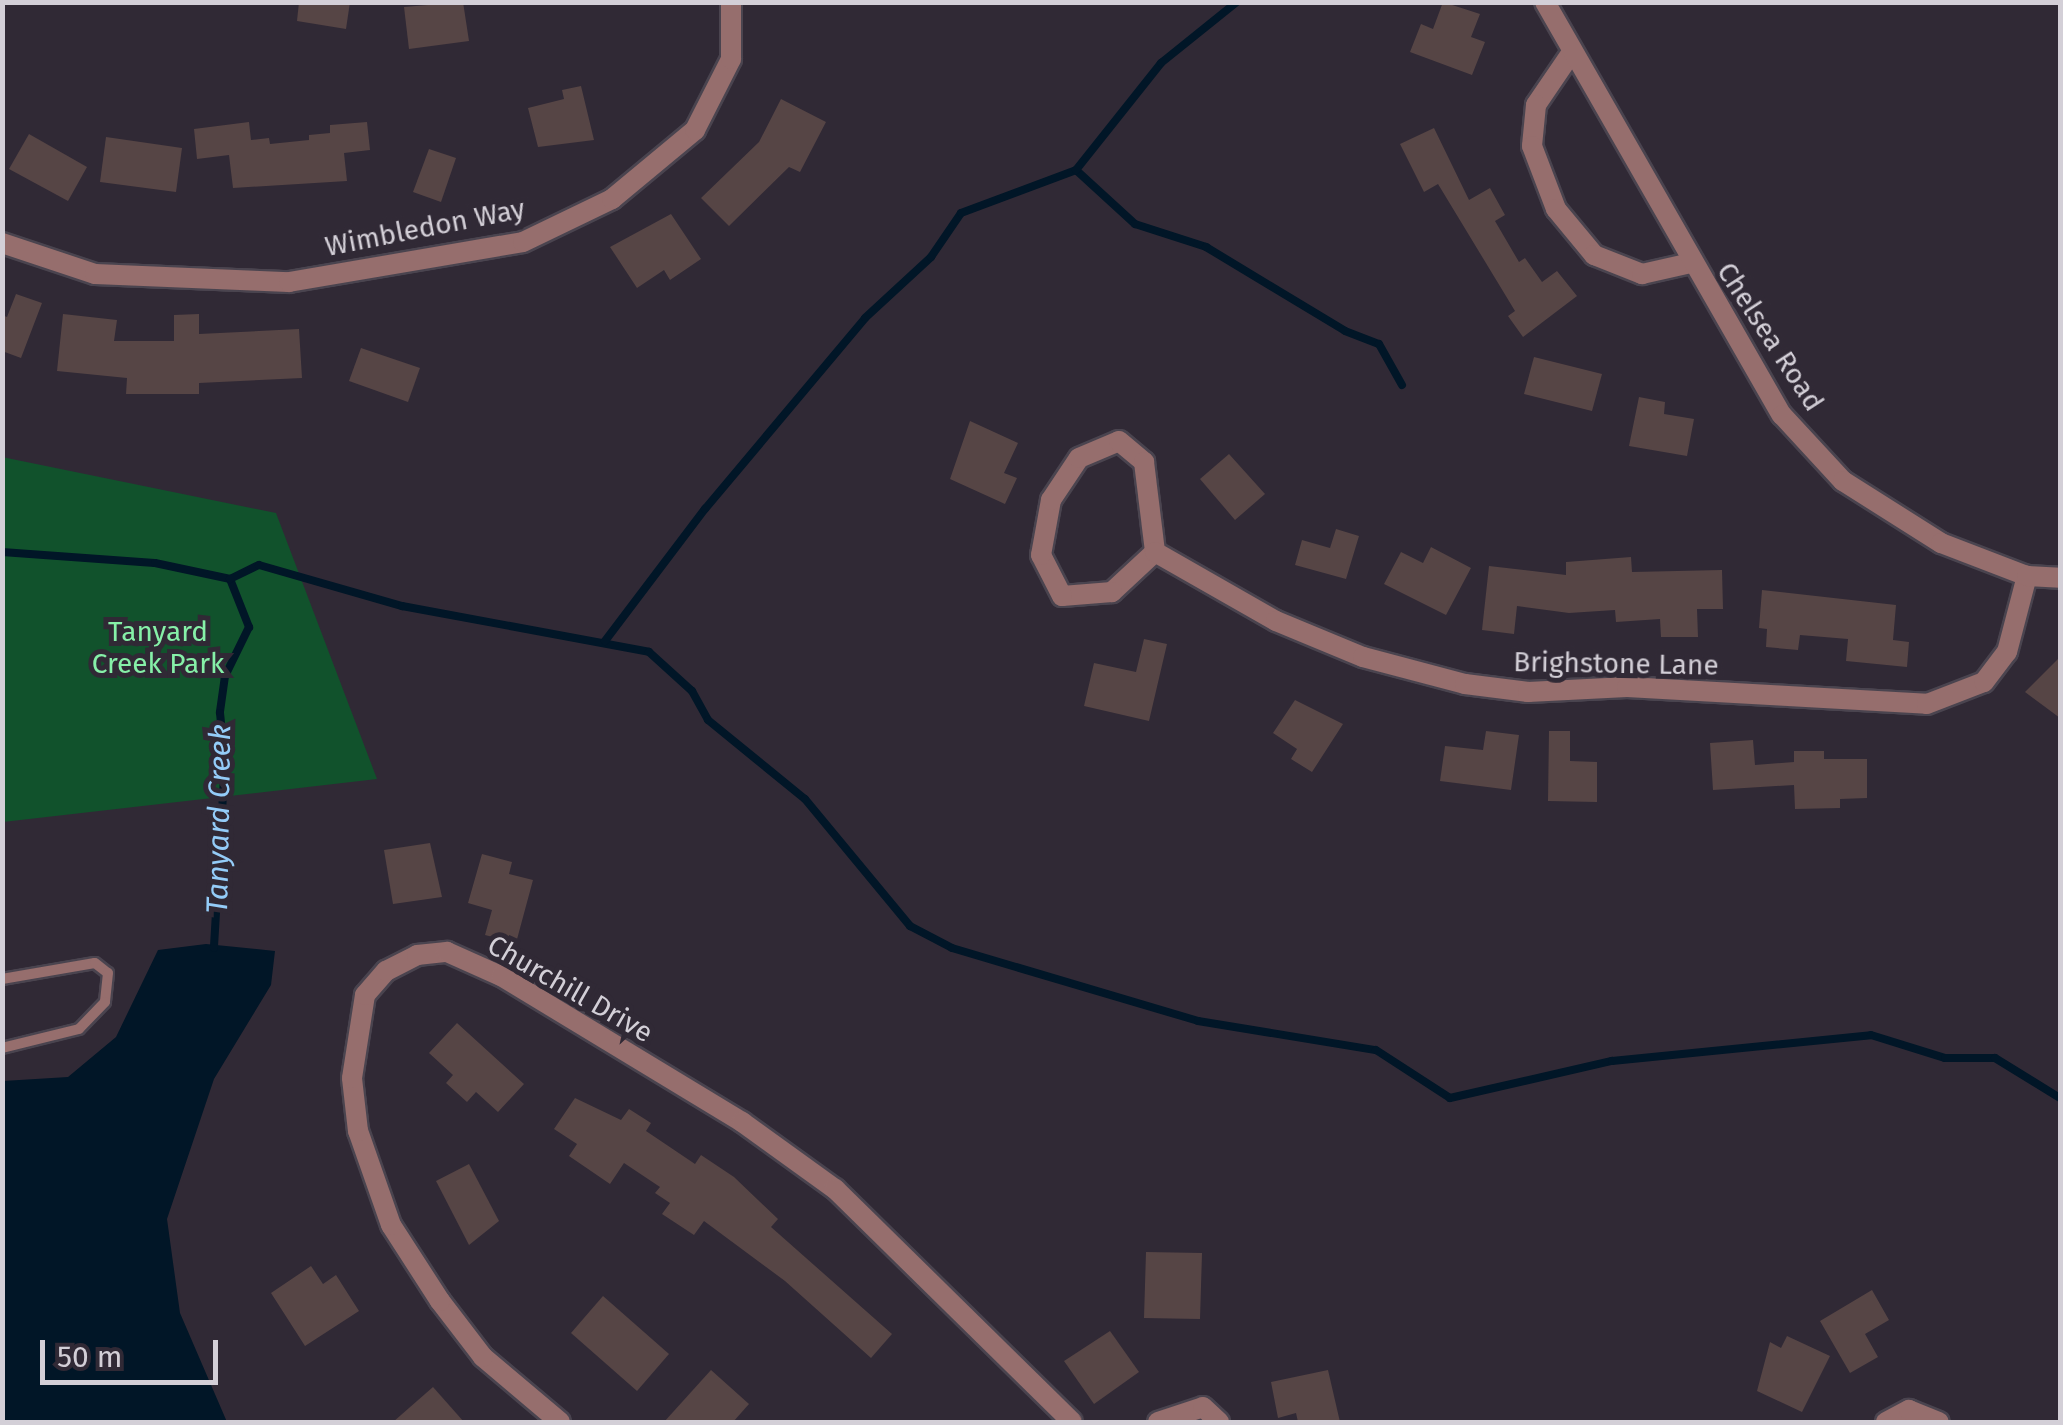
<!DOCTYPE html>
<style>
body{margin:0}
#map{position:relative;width:2063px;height:1425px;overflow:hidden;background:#302935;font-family:"Fira Sans",sans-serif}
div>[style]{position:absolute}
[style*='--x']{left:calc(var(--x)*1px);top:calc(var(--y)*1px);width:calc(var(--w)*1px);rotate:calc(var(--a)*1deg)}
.green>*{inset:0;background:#11522c}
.water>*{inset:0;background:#011627}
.stream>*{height:8px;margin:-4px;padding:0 4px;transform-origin:4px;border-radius:4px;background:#011627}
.building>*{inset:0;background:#564545}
.roads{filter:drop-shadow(2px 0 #4a444f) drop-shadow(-2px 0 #4a444f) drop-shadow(0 2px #4a444f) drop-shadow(0 -2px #4a444f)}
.service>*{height:10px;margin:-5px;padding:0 5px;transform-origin:5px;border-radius:5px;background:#966e6d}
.minor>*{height:20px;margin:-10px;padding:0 10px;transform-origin:10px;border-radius:10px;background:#966e6d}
.tertiary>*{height:20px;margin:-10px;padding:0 10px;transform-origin:10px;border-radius:10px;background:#966e6d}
span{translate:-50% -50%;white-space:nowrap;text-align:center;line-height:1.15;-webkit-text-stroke:10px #302935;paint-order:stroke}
.street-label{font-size:28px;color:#d3cfd7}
.park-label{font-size:28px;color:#86f0a8}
.water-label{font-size:30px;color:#94ccf8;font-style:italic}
.frame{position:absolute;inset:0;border:5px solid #d3cfd7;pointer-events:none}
.scale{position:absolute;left:40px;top:1340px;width:178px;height:45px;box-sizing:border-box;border:5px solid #d3cfd7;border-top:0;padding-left:12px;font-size:30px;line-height:35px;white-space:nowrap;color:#d3cfd7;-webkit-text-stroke:8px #302935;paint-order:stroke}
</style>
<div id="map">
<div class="green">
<i style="clip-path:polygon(2px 457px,276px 513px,377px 779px,3px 822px)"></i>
</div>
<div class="water">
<i style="clip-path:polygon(206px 944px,275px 951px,271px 985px,214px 1079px,167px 1219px,180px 1313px,227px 1422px,3px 1422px,3px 1081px,68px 1077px,116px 1037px,158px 950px)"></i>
</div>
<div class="stream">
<i style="--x:1076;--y:170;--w:80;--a:42.5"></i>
<i style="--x:1135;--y:224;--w:75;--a:17.9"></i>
<i style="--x:1206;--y:247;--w:162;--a:31.1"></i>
<i style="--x:1345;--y:331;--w:36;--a:21"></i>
<i style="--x:1379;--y:344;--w:47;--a:60.7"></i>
<i style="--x:2;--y:552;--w:153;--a:4.1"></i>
<i style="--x:155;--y:563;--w:77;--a:12"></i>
<i style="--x:230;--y:579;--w:52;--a:68.4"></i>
<i style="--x:249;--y:627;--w:55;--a:116.1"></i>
<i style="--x:225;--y:676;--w:37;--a:98"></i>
<i style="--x:220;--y:713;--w:48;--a:84.1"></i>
<i style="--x:225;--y:761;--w:187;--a:93.4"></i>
<i style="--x:230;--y:579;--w:32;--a:-26"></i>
<i style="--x:259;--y:565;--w:149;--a:16"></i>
<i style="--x:402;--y:606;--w:251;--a:10.5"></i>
<i style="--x:649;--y:652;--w:58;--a:42.2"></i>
<i style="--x:692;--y:691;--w:33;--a:61"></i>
<i style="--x:708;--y:720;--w:125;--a:39.2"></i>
<i style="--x:805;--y:799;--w:165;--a:50.4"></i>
<i style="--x:910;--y:926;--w:47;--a:27.6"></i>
<i style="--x:952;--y:948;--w:257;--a:16.5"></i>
<i style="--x:1198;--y:1021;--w:180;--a:9.3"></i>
<i style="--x:1376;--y:1050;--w:88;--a:33"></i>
<i style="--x:1450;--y:1098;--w:166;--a:-12.9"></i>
<i style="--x:1612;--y:1061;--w:260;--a:-5.7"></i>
<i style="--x:1871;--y:1035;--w:77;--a:17.3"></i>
<i style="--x:1945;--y:1058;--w:50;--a:0"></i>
<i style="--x:1995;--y:1058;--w:76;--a:31.6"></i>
<i style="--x:605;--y:641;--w:166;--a:-52.9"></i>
<i style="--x:705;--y:509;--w:249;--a:-50"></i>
<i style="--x:865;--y:318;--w:90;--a:-42.7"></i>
<i style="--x:931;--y:257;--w:53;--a:-55.7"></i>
<i style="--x:961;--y:213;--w:123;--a:-20.5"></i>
<i style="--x:1076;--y:170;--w:137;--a:-51.5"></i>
<i style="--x:1161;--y:63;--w:97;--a:-38.8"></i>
</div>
<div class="building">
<i style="clip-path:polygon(299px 2px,350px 2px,346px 29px,297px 21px)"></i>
<i style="clip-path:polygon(463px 2px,469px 41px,409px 49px,404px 7px)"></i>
<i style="clip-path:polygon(1443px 2px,1480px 14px,1471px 37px,1485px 42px,1472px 75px,1410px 52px,1421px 24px,1433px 29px)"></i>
<i style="clip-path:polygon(581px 86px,594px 140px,538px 147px,528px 108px,564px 99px,562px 90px)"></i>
<i style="clip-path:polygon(781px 99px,826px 122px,800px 172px,789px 167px,729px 226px,701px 198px,759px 142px)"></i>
<i style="clip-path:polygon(249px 122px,251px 140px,269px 138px,270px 144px,309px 140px,309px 135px,330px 133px,330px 125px,367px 122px,370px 150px,344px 153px,347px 181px,233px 188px,229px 155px,197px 159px,194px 129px)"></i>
<i style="clip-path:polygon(1434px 128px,1469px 200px,1490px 188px,1505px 215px,1495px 221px,1519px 262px,1525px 258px,1542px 282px,1557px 271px,1577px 296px,1523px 337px,1508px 316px,1515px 311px,1438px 184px,1424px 192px,1400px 144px)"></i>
<i style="clip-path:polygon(29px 134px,87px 167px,68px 201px,9px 169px)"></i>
<i style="clip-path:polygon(106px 137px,182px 148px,176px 192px,100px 182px)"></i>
<i style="clip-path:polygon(429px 149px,456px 158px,441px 202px,413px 192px)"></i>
<i style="clip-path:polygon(671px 214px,701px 259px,670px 280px,664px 270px,637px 288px,610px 247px)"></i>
<i style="clip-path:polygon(16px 294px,42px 303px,21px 358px,2px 351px,2px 315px,7px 317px)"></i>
<i style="clip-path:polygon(63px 314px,117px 320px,114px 341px,174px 341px,174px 315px,199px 314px,199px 334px,299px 329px,302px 378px,199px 383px,199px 394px,126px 394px,127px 378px,57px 371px)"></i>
<i style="clip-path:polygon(361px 348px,420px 368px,408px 402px,349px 381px)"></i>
<i style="clip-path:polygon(1534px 357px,1602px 374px,1592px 411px,1524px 394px)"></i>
<i style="clip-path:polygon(1639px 397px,1665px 402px,1664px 414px,1694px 419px,1687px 456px,1629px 446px)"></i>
<i style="clip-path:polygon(970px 421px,1018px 443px,1004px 473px,1017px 478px,1005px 504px,950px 479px)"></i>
<i style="clip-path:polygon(1229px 454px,1265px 494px,1235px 520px,1200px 479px)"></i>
<i style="clip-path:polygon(1336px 529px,1359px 536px,1346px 579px,1295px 565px,1302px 540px,1330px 548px)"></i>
<i style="clip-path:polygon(1431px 547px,1471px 568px,1446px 615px,1384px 584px,1401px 552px,1423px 563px)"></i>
<i style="clip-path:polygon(1631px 557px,1632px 572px,1722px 570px,1723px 609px,1697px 609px,1698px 637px,1661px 637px,1660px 619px,1616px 622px,1615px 610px,1569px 613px,1517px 606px,1514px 634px,1482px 630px,1489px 566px,1566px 575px,1566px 562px)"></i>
<i style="clip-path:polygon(1762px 590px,1896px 605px,1893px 640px,1909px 642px,1907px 667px,1846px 661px,1848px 639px,1800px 635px,1798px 650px,1766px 647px,1767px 629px,1759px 628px)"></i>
<i style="clip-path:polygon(1144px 639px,1167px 644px,1149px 721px,1084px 706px,1094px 663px,1136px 672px)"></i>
<i style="clip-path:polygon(2060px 657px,2060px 718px,2025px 692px)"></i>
<i style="clip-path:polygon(1295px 700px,1343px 724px,1312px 772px,1291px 759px,1297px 749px,1273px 733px)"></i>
<i style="clip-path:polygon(1486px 731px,1519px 735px,1511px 790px,1440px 781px,1445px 746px,1483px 750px)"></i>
<i style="clip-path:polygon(1549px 731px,1570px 731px,1570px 761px,1597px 762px,1597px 802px,1548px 801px)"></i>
<i style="clip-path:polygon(1753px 740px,1755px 765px,1794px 762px,1794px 751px,1824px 751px,1824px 759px,1867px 759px,1867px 798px,1840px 799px,1840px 808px,1795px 809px,1794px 785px,1713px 790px,1710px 743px)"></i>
<i style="clip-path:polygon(430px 843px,442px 897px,393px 904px,384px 850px)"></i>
<i style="clip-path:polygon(482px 854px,512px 862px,509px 874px,533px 880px,516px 943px,485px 935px,492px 910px,468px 903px)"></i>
<i style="clip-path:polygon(457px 1023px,524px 1084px,498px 1112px,476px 1092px,467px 1102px,446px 1083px,453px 1075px,429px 1053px)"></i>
<i style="clip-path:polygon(575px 1098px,621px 1120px,629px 1109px,651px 1123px,646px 1131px,695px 1164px,701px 1155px,734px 1177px,778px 1219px,771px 1227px,892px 1334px,871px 1358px,785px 1281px,704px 1221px,694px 1235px,662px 1214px,670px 1203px,655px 1193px,660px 1187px,624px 1163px,610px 1184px,569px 1156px,577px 1144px,554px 1129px)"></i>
<i style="clip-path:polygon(469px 1164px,499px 1221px,469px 1245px,436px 1181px)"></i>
<i style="clip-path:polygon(1146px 1252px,1202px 1253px,1200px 1319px,1144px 1318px)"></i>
<i style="clip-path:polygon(311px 1266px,323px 1284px,336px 1275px,359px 1311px,305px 1346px,271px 1293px)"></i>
<i style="clip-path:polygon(1872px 1290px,1889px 1320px,1865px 1334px,1878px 1357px,1850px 1373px,1820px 1321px)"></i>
<i style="clip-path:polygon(603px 1296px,669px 1354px,637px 1391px,571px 1333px)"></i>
<i style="clip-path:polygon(1110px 1331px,1139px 1372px,1094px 1404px,1064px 1361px)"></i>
<i style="clip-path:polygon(1787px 1336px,1830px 1356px,1802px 1412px,1757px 1391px,1770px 1342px,1781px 1348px)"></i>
<i style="clip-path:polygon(711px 1370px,749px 1404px,733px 1422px,664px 1422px)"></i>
<i style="clip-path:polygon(1328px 1370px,1340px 1422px,1298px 1422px,1296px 1413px,1278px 1418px,1271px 1382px)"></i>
<i style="clip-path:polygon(433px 1387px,464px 1422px,393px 1422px)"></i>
</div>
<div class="roads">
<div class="service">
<i style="--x:2;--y:979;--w:94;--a:-9.8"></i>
<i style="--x:95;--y:963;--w:16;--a:38"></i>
<i style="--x:108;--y:973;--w:29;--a:96"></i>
<i style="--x:105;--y:1002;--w:37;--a:134"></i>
<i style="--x:79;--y:1029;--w:79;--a:166.1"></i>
</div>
<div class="minor">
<i style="--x:1572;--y:52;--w:64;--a:124.2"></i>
<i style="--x:1536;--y:105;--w:41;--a:95.6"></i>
<i style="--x:1532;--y:146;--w:67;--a:69.1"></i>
<i style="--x:1556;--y:209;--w:60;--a:50.4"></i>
<i style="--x:1594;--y:255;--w:52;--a:21.6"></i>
<i style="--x:1642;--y:274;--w:50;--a:-12.7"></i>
<i style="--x:2;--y:243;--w:98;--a:18.4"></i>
<i style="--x:95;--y:274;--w:194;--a:2.4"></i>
<i style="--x:289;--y:282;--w:237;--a:-9.7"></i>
<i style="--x:523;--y:242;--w:99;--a:-25.8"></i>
<i style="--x:612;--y:199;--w:108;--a:-39.7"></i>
<i style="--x:695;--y:130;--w:80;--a:-63.1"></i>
<i style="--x:731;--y:59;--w:57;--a:-90"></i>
<i style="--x:1155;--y:552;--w:59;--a:137.1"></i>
<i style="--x:1112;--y:592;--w:50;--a:175.4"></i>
<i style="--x:1062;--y:596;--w:46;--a:-117.1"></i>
<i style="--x:1041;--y:555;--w:56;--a:-79.7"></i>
<i style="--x:1051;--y:500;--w:50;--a:-56.3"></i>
<i style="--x:1079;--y:458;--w:43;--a:-23"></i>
<i style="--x:1119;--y:441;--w:33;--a:40"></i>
<i style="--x:1144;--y:462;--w:91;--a:83"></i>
<i style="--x:1155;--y:552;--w:139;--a:29.7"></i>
<i style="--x:1276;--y:621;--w:94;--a:22.5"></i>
<i style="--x:1363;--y:657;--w:106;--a:14.8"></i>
<i style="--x:1465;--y:684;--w:64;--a:7.2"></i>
<i style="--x:1528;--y:692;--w:99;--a:-2.9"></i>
<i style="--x:1627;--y:687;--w:300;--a:3.2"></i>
<i style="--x:1927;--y:704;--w:61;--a:-21.1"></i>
<i style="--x:1984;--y:682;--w:38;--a:-53"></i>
<i style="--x:2007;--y:652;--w:79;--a:-75.3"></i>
<i style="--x:560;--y:1422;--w:101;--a:-139.8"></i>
<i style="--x:483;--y:1357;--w:71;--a:-127.5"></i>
<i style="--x:440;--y:1301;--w:90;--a:-122.8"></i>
<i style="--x:391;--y:1225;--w:100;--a:-109.3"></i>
<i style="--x:358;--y:1131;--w:53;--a:-96.5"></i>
<i style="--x:352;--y:1078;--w:84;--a:-81.1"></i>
<i style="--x:365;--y:995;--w:32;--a:-49"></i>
<i style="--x:386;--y:971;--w:35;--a:-27"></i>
<i style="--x:417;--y:955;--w:30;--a:-6"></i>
<i style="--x:447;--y:952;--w:59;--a:24"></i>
<i style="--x:501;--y:976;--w:282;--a:31.2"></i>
<i style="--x:742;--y:1122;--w:115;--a:35.8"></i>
<i style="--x:835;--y:1189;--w:332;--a:44.5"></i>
<i style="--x:1158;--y:1422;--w:47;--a:-18.4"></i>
<i style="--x:1203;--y:1407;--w:22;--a:43"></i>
<i style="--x:1886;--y:1422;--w:26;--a:-28"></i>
<i style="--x:1909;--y:1410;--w:32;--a:22"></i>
</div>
<div class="tertiary">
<i style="--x:1545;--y:2;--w:476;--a:60.2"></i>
<i style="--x:1782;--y:415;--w:90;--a:47.3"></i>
<i style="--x:1843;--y:481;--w:116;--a:32.3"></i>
<i style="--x:1941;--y:543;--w:92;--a:21"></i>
<i style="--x:2027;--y:576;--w:33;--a:3"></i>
</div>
</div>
<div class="street-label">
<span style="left:425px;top:228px;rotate:-11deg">Wimbledon Way</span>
<span style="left:1770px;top:337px;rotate:57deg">Chelsea Road</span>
<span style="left:1616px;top:664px;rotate:1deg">Brighstone Lane</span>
<span style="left:570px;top:989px;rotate:30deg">Churchill Drive</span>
</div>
<div class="park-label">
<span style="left:158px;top:648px">Tanyard<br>Creek Park</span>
</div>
<div class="water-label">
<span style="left:219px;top:819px;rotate:-89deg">Tanyard Creek</span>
</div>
<div class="frame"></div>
<div class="scale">50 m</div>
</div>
